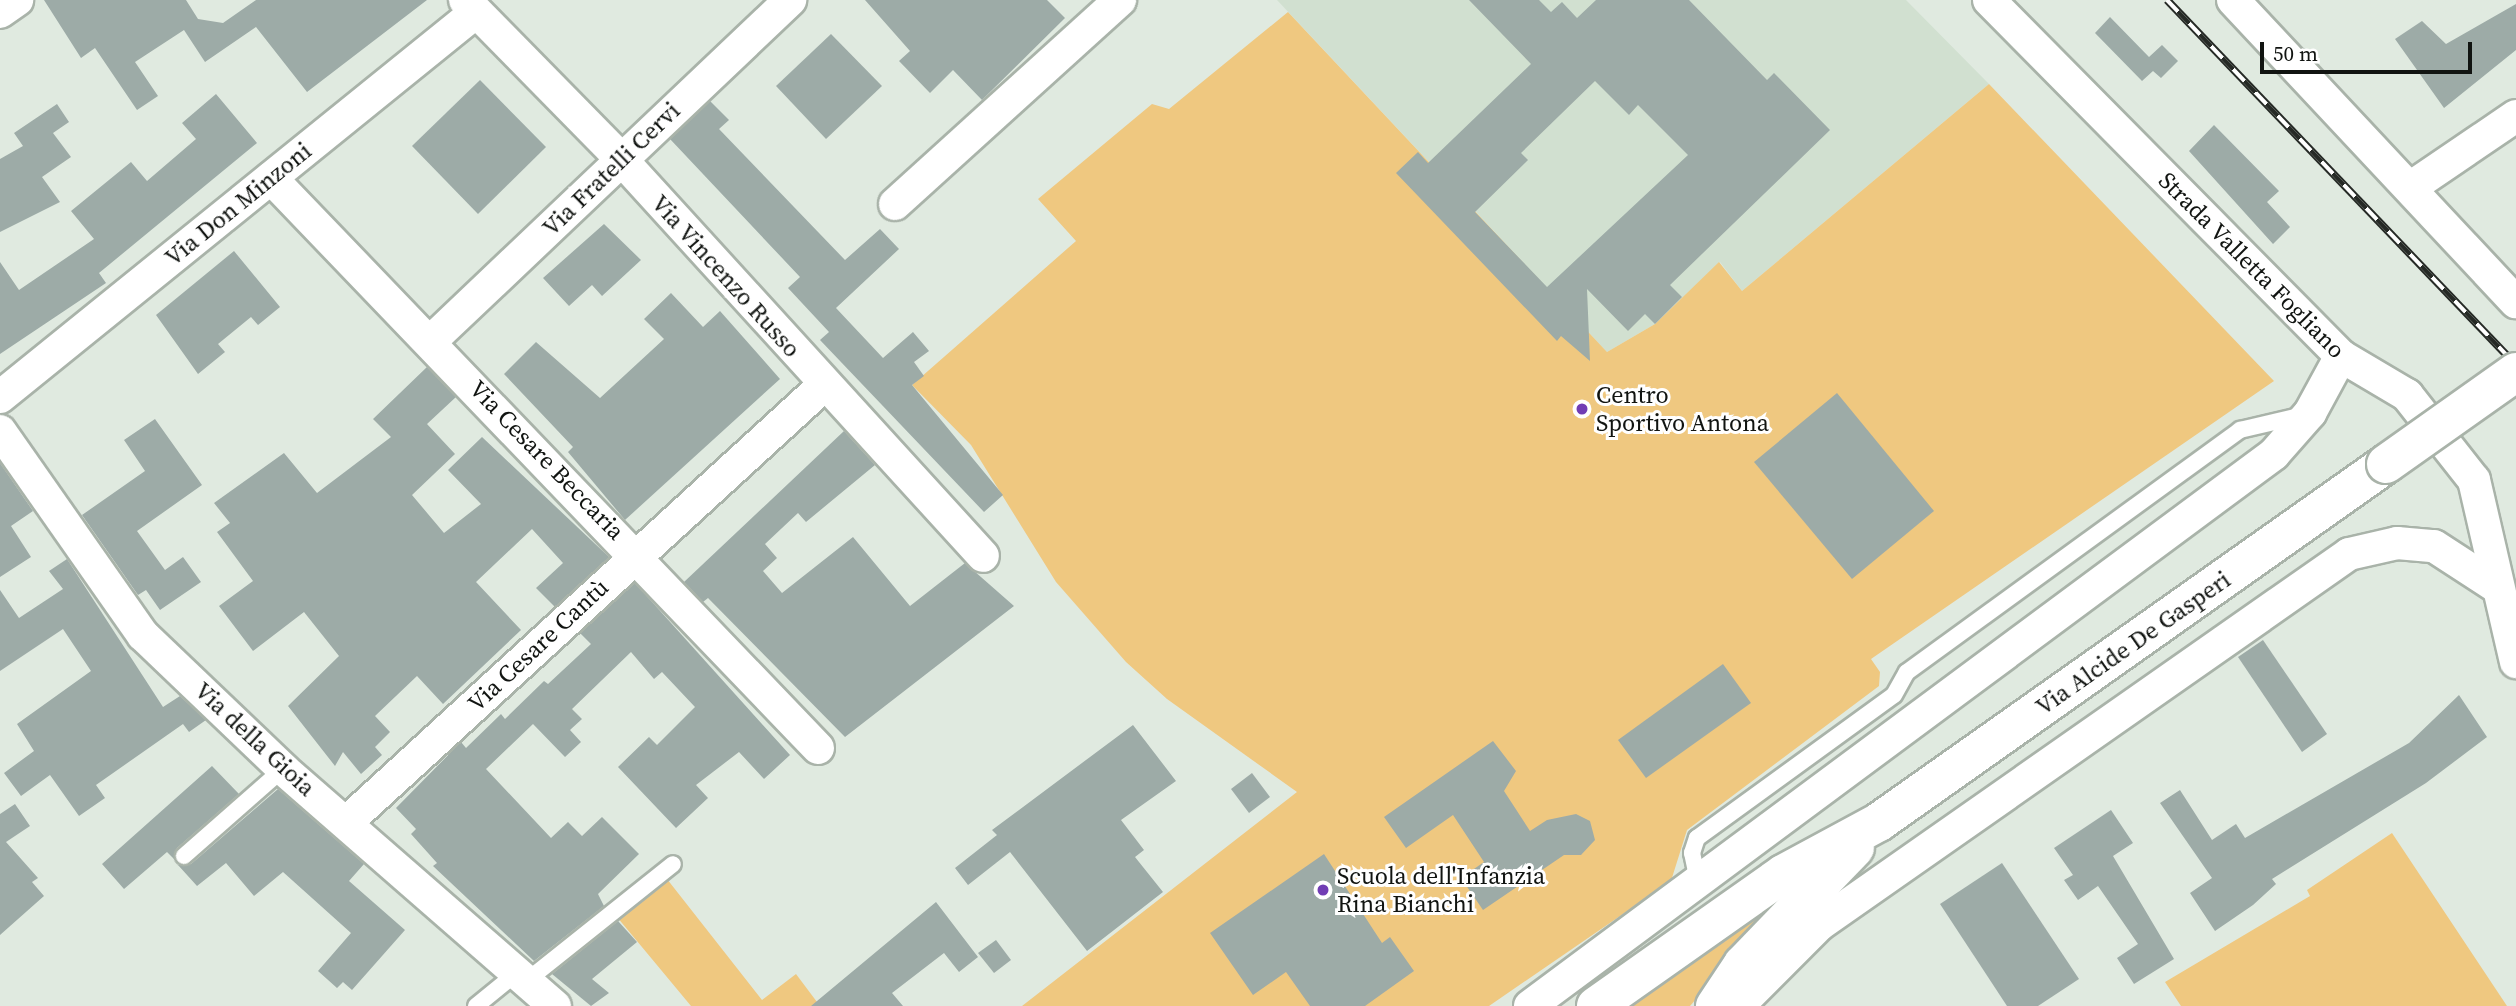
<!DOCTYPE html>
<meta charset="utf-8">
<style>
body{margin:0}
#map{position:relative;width:2516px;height:1006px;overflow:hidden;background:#e0eae0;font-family:"Source Serif 4",serif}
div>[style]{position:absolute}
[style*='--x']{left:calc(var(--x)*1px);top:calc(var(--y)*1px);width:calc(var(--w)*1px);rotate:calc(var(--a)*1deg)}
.built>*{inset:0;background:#d1e0d0}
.green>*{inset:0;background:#efc880}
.building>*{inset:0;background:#9daba7}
.roads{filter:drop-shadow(2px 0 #a9b3a9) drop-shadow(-2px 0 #a9b3a9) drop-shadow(0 2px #a9b3a9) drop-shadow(0 -2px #a9b3a9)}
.lane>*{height:16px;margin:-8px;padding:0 8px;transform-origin:8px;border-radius:8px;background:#fff}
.street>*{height:32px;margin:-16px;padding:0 16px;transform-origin:16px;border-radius:16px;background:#fff}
.secondary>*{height:38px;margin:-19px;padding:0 19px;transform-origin:19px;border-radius:19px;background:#fff}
.rail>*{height:8px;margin-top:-4px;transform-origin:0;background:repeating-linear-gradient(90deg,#fff 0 16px,#262a26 0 32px);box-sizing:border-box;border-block:2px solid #262a26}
.bridges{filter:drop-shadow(2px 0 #a9b3a9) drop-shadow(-2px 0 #a9b3a9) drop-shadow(0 2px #a9b3a9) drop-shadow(0 -2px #a9b3a9)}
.secondary-bridge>*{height:38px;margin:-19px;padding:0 19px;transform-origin:19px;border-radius:19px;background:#fff}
.dots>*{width:19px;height:19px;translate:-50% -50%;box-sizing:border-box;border:4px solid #fff;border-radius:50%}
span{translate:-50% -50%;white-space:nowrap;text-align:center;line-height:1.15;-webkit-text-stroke:6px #fff;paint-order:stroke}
.street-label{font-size:24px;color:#111411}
.poi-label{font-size:24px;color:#111411}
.left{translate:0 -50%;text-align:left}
.scale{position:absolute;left:2260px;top:42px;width:212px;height:32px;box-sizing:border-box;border:4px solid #111411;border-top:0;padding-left:9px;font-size:21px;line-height:24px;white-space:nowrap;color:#111411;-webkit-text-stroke:5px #fff;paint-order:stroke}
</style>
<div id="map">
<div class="built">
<i style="clip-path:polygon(1277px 0,1906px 0,1989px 84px,1742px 291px,1720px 262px,1655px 324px,1607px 352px)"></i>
</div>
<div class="green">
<i style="clip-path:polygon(1288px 12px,1607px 352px,1655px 324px,1719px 262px,1742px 291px,1989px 84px,2274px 381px,1871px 659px,1880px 672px,1879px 686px,1687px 830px,1671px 881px,1489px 1006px,1022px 1006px,1297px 792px,1167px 699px,1126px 662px,1056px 582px,971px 445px,912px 385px,1076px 241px,1038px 199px,1152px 104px,1169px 109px)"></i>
<i style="clip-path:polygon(2392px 833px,2507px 1006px,2181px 1006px,2165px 982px,2310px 896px,2307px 890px)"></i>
<i style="clip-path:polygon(667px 879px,762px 1000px,796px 974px,820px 1006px,691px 1006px,617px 917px)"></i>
<i style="clip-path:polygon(1770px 902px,1773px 910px,1690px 1006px,1628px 1006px)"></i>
</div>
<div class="building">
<i style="clip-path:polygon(44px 0,186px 0,198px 19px,223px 23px,256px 0,427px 0,307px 92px,256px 27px,205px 62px,184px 30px,135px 62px,158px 96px,137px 110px,95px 48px,81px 58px)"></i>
<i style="clip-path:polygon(865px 0,1047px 0,1065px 18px,982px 100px,953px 70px,930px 93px,899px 61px,910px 51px)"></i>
<i style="clip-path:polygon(evenodd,1469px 0,1539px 0,1551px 12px,1562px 2px,1577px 18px,1596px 0,1689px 0,1767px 80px,1774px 73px,1830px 130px,1670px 285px,1682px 297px,1655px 324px,1645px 314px,1628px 331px,1587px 289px,1590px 361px,1561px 336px,1557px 341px,1396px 173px,1418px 152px,1428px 163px,1531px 64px,1469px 0,1595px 81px,1629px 115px,1638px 105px,1688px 155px,1547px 287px,1475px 212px,1528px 160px,1521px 153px,1595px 81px)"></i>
<i style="clip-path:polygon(2516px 4px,2516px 50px,2444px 108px,2395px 39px,2422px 21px,2446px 44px)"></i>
<i style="clip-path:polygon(2110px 17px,2149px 57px,2162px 45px,2178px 61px,2161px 78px,2153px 71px,2142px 81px,2095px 33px)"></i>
<i style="clip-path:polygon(831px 34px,882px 86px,826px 139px,776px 86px)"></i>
<i style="clip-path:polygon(480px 80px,546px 147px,478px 214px,412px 146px)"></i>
<i style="clip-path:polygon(216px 94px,257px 143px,99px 273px,106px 283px,0 354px,0 262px,19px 290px,94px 239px,71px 211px,131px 162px,147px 181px,196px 139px,182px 123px)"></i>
<i style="clip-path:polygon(710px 101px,729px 120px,719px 129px,845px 260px,880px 229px,899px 249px,836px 308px,883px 358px,913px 332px,929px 351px,914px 362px,924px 376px,912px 385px,1003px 495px,984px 512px,820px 340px,829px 332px,788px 288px,800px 277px,670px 139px)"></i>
<i style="clip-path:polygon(57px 104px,69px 122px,53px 133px,71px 157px,42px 177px,60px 202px,0 232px,0 159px,23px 146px,14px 133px)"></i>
<i style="clip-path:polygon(2214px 125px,2279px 191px,2267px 202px,2290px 227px,2273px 244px,2189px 151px)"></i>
<i style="clip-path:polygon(604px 224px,641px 260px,602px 296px,592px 285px,569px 306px,543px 278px)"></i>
<i style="clip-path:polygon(234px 251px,280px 307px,258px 325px,251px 317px,218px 344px,225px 352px,198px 374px,156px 315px)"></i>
<i style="clip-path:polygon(671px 293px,703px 327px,720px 311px,780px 379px,625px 520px,568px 452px,573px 447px,504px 374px,536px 342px,600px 398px,664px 339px,644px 319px)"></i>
<i style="clip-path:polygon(427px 367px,456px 397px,427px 424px,455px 454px,412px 495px,444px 533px,481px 504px,448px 470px,482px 437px,609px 557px,555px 607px,536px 588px,563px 563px,532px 529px,476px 582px,521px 630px,443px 704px,417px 676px,375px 716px,390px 732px,375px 747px,382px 755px,361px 774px,343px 752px,335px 766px,288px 706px,339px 656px,304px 612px,253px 651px,219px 606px,253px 581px,217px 532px,230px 523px,214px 503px,284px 453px,317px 493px,391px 437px,373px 419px)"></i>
<i style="clip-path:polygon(1837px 393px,1934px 511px,1852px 579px,1754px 462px)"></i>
<i style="clip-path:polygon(155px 419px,202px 485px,137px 531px,165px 570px,183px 557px,201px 582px,160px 610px,146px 590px,138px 595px,82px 515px,145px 471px,124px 440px)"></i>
<i style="clip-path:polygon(844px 431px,875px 465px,806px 522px,798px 513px,765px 544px,777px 558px,763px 571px,782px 593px,853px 537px,910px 606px,965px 563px,1014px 606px,845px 737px,708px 598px,703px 602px,684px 582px)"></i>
<i style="clip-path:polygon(0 463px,33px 511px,11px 526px,31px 557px,0 577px)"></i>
<i style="clip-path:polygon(67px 559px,163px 707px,180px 696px,206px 720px,189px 732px,183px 724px,96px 785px,105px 798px,79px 816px,50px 775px,21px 796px,4px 773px,34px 751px,17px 724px,91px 671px,63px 629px,0 671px,0 590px,19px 618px,63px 589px,49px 571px)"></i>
<i style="clip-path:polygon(635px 583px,790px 755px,764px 779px,739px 752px,696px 785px,708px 798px,676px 828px,618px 767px,649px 737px,657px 745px,695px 707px,662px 672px,654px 679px,631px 652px,572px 709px,582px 719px,570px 730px,581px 742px,565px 757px,533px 724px,486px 769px,551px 838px,568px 822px,582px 836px,602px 817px,639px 854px,598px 894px,604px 906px,534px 961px,433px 866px,437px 863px,411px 834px,416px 829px,396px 808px,461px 742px,466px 748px,501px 714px,505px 719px,544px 681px,548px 684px,591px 644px,580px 633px)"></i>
<i style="clip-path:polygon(2263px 640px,2327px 734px,2302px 752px,2238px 657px)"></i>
<i style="clip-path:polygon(1723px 664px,1751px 703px,1646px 778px,1618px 740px)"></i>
<i style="clip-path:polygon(2459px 695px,2487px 737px,2426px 783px,2272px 879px,2276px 884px,2253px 905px,2215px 931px,2190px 893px,2212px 878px,2160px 803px,2180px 790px,2212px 840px,2236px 824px,2245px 838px,2409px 743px)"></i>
<i style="clip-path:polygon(1133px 725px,1176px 781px,1121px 820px,1144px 850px,1135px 857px,1163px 892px,1087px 951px,1010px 852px,968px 885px,955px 868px,997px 835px,992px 830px)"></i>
<i style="clip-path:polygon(1493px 741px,1516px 771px,1504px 791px,1530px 831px,1547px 820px,1576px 814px,1590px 821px,1595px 840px,1581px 855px,1564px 855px,1483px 910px,1461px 878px,1484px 862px,1453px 815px,1406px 848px,1384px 817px)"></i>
<i style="clip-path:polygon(212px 766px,239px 794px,177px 848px,175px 860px,167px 852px,124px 889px,102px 864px)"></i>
<i style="clip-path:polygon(1252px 773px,1270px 797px,1249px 813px,1231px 789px)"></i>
<i style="clip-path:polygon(278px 789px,364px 864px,349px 881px,405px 930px,352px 990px,343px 982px,337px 988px,318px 971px,351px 933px,283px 872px,254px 896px,226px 863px,197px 886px,178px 865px,191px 864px)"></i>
<i style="clip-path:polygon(15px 804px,30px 826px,6px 842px,38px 878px,32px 882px,44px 896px,0 935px,0 814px)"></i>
<i style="clip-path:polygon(2111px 810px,2133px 843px,2113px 856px,2174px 959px,2134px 984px,2117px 958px,2138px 944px,2098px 886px,2078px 900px,2064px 880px,2073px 875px,2054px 848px)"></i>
<i style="clip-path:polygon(1324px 854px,1382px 943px,1390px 937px,1414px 971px,1365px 1006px,1310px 1006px,1286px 972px,1253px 995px,1210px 933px)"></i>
<i style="clip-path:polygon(2002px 863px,2079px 979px,2038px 1006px,2007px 1006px,1940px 904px)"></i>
<i style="clip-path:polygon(936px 902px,978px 957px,959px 972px,944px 953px,892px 993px,903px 1006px,811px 1006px)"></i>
<i style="clip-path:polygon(618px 921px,637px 942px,592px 979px,609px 993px,591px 1006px,552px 974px)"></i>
<i style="clip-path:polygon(996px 940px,1011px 960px,994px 973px,978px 953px)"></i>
</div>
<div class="roads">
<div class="lane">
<i style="--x:184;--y:856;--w:132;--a:-41.3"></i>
<i style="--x:1698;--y:881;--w:29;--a:-102"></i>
<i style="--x:1692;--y:853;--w:16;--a:-72"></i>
<i style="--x:1697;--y:838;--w:243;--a:-36"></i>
<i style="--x:1894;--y:695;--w:26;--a:-61"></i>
<i style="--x:1907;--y:672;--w:412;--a:-36"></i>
<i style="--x:2240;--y:430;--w:66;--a:-13.2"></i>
<i style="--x:529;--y:979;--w:184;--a:-38.6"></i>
<i style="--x:476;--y:1006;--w:55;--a:-39.1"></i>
</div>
<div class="street">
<i style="--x:465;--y:0;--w:223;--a:45.5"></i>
<i style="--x:621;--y:159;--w:537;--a:47.64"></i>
<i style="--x:1989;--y:0;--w:501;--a:45.32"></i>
<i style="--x:2341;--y:356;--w:77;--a:30.6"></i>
<i style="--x:2407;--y:395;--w:108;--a:51.8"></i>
<i style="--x:2474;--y:480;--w:187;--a:77"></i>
<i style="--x:2233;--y:0;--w:414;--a:46.9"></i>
<i style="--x:0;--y:12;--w:21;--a:-35"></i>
<i style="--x:271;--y:178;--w:790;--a:46.18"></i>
<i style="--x:2410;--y:188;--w:128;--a:-34.2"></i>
<i style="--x:895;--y:204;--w:304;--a:-42.2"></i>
<i style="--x:432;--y:340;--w:494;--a:-43.5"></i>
<i style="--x:0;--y:397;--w:612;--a:-38.97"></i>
<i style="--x:0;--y:431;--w:249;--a:55"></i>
<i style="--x:143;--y:635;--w:194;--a:43.7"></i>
<i style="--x:283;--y:769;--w:361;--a:41.1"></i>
<i style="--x:347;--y:822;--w:647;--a:-42.49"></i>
<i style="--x:1530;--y:1006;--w:926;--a:-36.57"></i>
<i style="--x:2274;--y:454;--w:55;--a:-48.7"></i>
<i style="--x:2310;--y:413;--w:65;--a:-61.5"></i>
<i style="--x:1738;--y:1006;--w:115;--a:-45"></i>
<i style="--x:1819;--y:925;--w:647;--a:-34.99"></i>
<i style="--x:2349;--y:554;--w:49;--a:-12.9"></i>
<i style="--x:2397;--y:543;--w:37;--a:5"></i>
<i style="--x:2434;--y:546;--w:72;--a:33"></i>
</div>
<div class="secondary">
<i style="--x:1596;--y:1006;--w:229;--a:-35.2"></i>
<i style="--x:1783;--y:874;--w:109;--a:-28.4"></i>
<i style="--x:1879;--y:822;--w:621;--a:-35.23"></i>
<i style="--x:1715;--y:1006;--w:50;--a:-56.3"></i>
<i style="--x:1743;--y:964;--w:161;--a:-46"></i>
</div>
</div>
<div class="rail">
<i style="--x:2167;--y:0;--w:505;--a:46.28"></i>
</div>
<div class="bridges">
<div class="secondary-bridge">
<i style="--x:2386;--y:464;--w:159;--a:-35.3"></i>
</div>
</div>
<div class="dots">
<i style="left:1582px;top:409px;background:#713db4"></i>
<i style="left:1323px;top:890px;background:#713db4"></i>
</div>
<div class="street-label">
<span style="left:611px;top:169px;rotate:-44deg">Via Fratelli Cervi</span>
<span style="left:238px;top:204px;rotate:-39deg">Via Don Minzoni</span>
<span style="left:2252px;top:265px;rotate:45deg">Strada Valletta Fogliano</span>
<span style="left:726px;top:276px;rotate:48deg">Via Vincenzo Russo</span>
<span style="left:547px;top:460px;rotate:46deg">Via Cesare Beccaria</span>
<span style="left:2133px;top:643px;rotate:-35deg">Via Alcide De Gasperi</span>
<span style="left:538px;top:645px;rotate:-43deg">Via Cesare Cantù</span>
<span style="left:255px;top:739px;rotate:43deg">Via della Gioia</span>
</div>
<div class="poi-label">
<span class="left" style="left:1596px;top:409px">Centro<br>Sportivo Antona</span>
<span class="left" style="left:1337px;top:890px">Scuola dell'Infanzia<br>Rina Bianchi</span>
</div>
<div class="scale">50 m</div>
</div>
